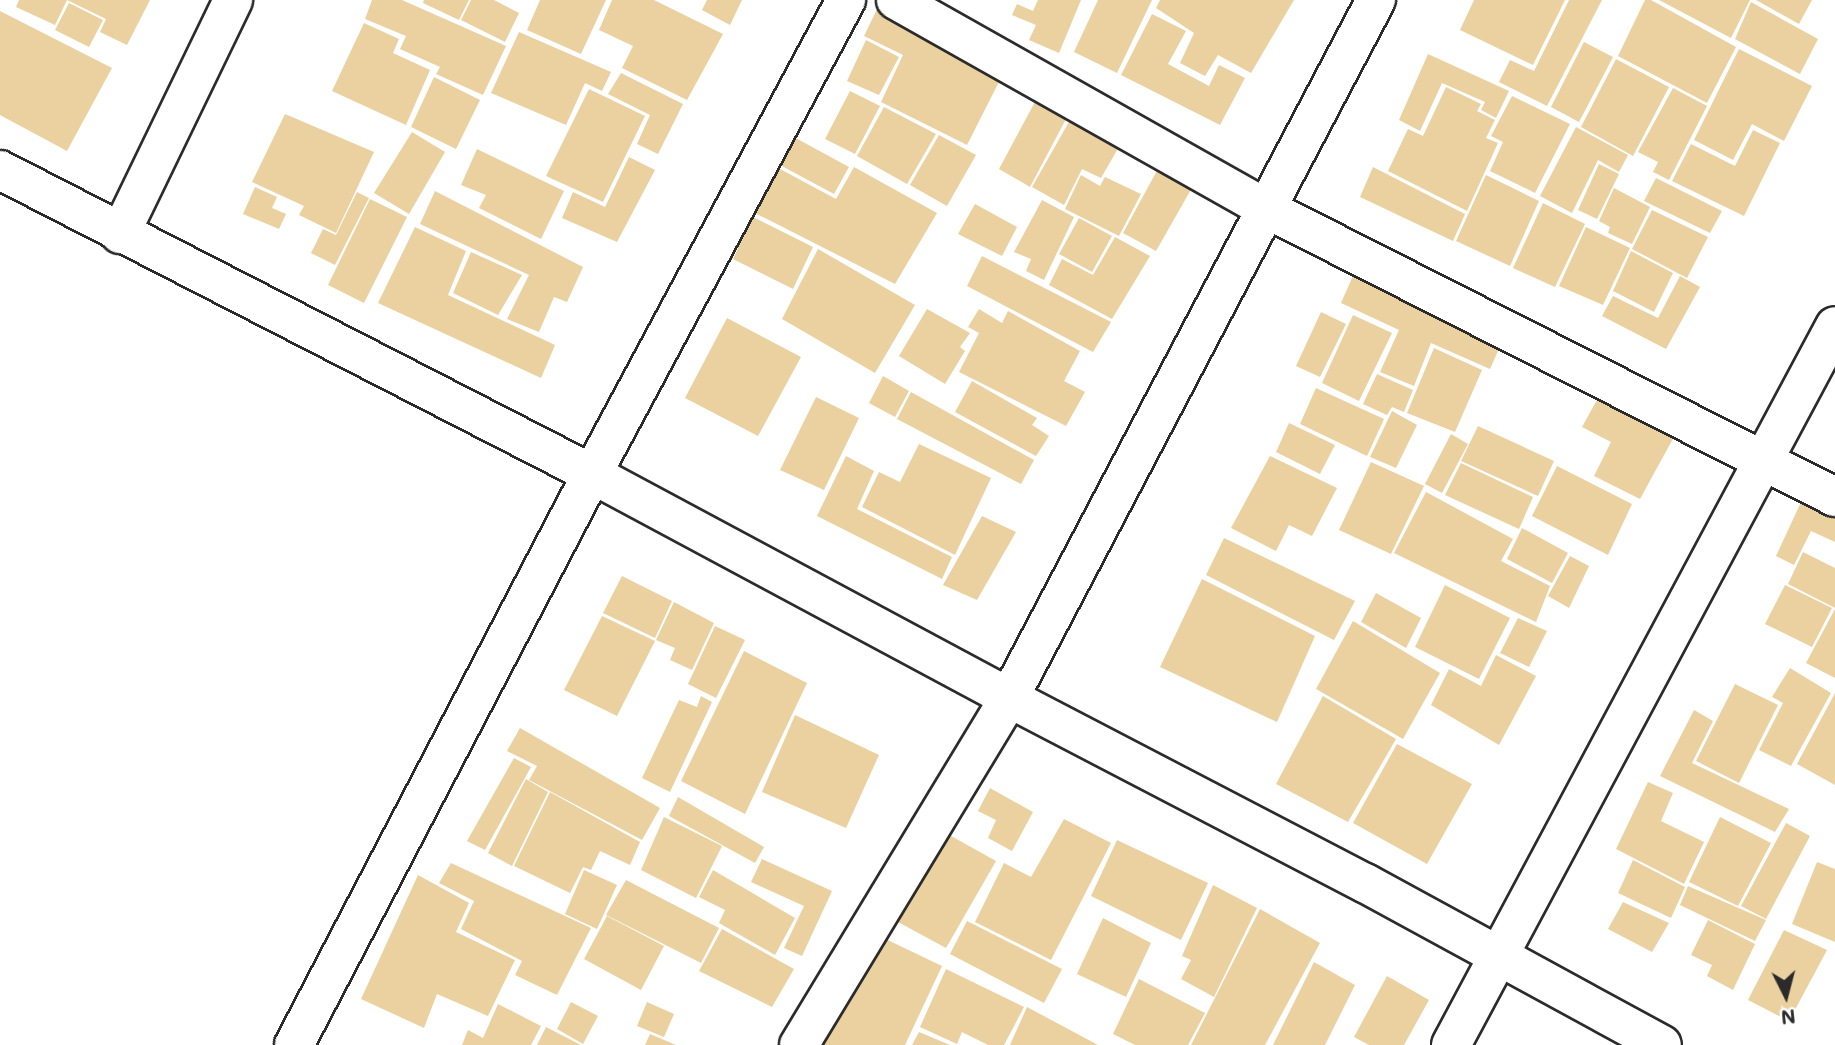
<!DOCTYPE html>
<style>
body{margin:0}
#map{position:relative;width:1835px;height:1045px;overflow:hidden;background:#fff;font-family:Mali,sans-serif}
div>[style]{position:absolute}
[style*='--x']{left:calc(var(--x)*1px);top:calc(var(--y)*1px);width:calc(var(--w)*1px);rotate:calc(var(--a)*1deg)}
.building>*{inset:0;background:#ead19f}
.roads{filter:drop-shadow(2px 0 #2b2b2b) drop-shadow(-2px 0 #2b2b2b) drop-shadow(0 2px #2b2b2b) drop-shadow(0 -2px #2b2b2b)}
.minor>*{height:38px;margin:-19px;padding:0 19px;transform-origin:19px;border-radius:19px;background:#fff}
span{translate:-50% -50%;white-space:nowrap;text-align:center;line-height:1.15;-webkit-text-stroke:6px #fff;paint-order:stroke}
.north{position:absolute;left:1751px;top:961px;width:70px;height:70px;-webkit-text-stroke:5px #fff;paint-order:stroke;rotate:174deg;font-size:19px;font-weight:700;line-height:28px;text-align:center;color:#2b2b2b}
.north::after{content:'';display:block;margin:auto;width:24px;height:32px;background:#2b2b2b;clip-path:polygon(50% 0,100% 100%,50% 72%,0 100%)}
</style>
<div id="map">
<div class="building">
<i style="clip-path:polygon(19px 0,150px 0,127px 45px,100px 32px,106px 19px,67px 0,55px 25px,16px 7px)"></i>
<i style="clip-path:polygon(372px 0,402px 0,506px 46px,483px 95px,436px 74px,440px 67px,400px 49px,406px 36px,365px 19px)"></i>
<i style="clip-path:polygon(424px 0,469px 0,459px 20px,423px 3px)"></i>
<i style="clip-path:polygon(471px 0,494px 0,519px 13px,505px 42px,461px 20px)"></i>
<i style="clip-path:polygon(540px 0,606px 0,581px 54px,527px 30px)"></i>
<i style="clip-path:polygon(612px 0,654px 0,723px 34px,687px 100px,622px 68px,633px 46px,599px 30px)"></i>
<i style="clip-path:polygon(707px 0,742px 0,730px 25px,702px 10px)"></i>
<i style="clip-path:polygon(1038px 0,1081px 0,1059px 53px,1029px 40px,1036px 25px,1012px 15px,1017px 4px,1033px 11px)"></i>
<i style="clip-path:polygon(1098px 0,1152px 0,1117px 73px,1074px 52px)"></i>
<i style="clip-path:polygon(1160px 0,1294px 0,1251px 73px,1218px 55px,1205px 76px,1180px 63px,1194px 33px,1156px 8px)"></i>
<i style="clip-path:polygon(1474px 0,1565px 0,1533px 65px,1460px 30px)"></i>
<i style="clip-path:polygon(1569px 0,1602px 0,1547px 106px,1499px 82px,1510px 60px,1534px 71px)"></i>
<i style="clip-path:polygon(1645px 0,1651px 0,1736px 47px,1707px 103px,1618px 56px)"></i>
<i style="clip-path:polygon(1659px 0,1750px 0,1731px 38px)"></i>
<i style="clip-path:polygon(1756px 0,1812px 0,1799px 24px)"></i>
<i style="clip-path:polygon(881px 1px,1006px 68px,967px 145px,881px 102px,903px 55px,864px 36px)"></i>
<i style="clip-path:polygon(1751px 2px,1818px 39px,1800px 74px,1735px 39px)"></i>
<i style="clip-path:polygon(69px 3px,103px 20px,89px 47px,55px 30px)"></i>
<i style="clip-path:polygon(0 11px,112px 68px,67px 151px,0 115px)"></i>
<i style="clip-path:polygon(1152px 14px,1186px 31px,1168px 64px,1209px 86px,1219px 65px,1245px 78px,1220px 125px,1121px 75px)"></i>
<i style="clip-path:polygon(364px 23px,399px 39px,393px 53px,430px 70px,406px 125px,332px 91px)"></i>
<i style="clip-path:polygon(519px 32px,611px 72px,602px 91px,585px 83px,566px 125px,491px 93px)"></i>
<i style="clip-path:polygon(866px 40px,899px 57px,879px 95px,847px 81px)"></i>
<i style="clip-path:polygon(1584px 42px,1613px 57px,1579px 122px,1551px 107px)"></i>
<i style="clip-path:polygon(1739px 49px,1812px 86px,1784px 141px,1752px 124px,1733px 160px,1694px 140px)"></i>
<i style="clip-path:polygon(1428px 54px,1509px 91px,1496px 118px,1481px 110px,1485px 102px,1442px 83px,1420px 131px,1399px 120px)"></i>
<i style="clip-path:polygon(1616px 59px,1669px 87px,1633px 156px,1581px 127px)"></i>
<i style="clip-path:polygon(621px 73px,683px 104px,658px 154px,637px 144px,650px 115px,608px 94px)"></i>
<i style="clip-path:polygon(434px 77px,480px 100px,456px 149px,411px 127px)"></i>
<i style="clip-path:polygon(1446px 87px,1481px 104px,1477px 111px,1495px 120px,1486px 138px,1498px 143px,1467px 211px,1388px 171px,1408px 129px,1423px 136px)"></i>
<i style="clip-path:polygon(1673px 88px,1707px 106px,1669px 180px,1653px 172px,1658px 162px,1638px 152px)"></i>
<i style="clip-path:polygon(589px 89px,645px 116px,603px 202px,546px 176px)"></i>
<i style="clip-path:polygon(850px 91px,880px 106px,855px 154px,825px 139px)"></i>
<i style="clip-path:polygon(1512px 96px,1570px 124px,1535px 193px,1490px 171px,1503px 142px,1491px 136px)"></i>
<i style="clip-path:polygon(1036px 100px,1067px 117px,1030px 187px,999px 169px)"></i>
<i style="clip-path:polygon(884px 107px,936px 134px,907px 184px,857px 156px)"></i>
<i style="clip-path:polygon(285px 114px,374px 152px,336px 233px,299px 215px,304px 206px,252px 182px)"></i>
<i style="clip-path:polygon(1070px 120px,1120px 145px,1101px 178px,1082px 169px,1064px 205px,1032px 187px)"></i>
<i style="clip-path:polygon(1576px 127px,1628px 155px,1619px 172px,1598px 160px,1572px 213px,1540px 196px)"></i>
<i style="clip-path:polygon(1753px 130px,1780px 143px,1744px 216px,1672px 181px,1691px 144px,1735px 166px)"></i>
<i style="clip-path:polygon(412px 132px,445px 152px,409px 214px,374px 193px)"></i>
<i style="clip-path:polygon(939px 135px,976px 155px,947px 206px,910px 185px)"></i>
<i style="clip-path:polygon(792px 136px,849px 167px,834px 194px,778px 164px)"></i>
<i style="clip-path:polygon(477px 149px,564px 191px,541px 239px,479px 208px,486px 195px,461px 185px)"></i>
<i style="clip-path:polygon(629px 157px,655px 170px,617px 242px,562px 218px,573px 192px,605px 207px)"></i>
<i style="clip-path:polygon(769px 163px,836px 199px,854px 167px,937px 213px,895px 284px,745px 208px)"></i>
<i style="clip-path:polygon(1599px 164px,1619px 174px,1597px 219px,1578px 210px)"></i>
<i style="clip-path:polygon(1159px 167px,1193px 186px,1156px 251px,1123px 233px)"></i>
<i style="clip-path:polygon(1373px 167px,1465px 214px,1453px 241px,1360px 197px)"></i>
<i style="clip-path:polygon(1081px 175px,1100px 186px,1105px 177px,1141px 194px,1119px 236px,1065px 209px)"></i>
<i style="clip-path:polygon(1486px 175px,1539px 201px,1510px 266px,1456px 241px)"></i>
<i style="clip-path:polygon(1656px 178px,1722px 211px,1710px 233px,1644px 201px)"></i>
<i style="clip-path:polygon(255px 187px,277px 197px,272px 208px,286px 214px,279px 229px,243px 214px)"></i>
<i style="clip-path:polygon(1614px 188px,1650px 207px,1632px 244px,1608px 233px,1610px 227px,1599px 221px)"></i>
<i style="clip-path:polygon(435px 191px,583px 267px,567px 302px,554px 297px,539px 332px,507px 319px,529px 275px,420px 224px)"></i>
<i style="clip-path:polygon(357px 192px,369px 198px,335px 265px,311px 253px,323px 229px,336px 235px)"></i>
<i style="clip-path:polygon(370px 199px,407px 217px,364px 303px,328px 285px)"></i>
<i style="clip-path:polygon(1042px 200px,1074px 217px,1044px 280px,1026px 271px,1031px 259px,1014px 252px)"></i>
<i style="clip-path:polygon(1543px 203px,1585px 224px,1555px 287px,1513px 268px)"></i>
<i style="clip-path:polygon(975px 204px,1017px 227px,1002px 256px,958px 234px)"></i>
<i style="clip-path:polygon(1652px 210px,1708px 237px,1687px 278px,1632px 249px)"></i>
<i style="clip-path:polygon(753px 217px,813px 247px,793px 289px,733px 259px)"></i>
<i style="clip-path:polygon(1079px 218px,1112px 236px,1092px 272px,1059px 254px)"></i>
<i style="clip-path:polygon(415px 227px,466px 251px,448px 295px,555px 345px,541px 378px,378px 303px)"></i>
<i style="clip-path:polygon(1586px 227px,1630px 248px,1603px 305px,1559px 286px)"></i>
<i style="clip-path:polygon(1115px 237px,1150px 256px,1112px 319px,1049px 285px,1062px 259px,1093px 275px)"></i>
<i style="clip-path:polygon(818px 249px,915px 305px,875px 373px,782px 319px)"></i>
<i style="clip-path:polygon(1631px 251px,1673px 273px,1654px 312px,1613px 291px)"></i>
<i style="clip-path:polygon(471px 252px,522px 275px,498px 315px,453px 293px)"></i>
<i style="clip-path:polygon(982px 256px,1111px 322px,1093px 352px,967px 286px)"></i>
<i style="clip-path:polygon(1356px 269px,1503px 340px,1490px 369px,1431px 343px,1414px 386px,1380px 372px,1399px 330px,1341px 303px)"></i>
<i style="clip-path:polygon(1680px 276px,1700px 287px,1666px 349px,1602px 316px,1613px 296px,1658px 318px)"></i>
<i style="clip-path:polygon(927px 309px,970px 333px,960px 347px,965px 351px,945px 384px,899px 356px)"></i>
<i style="clip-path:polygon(979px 309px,1002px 323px,1008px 311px,1080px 351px,1064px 381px,1085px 392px,1066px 426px,959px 372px,979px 333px,968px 327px)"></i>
<i style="clip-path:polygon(1321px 312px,1346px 324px,1320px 377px,1296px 366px)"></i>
<i style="clip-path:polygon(1353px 315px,1392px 333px,1359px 401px,1322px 383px)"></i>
<i style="clip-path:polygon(727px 318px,801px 357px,758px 436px,685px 398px)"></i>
<i style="clip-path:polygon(1434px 348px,1482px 370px,1455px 432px,1407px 413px)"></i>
<i style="clip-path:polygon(1377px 374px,1413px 390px,1404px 412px,1392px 407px,1387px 415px,1363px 404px)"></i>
<i style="clip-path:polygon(883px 376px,909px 391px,895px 417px,869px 403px)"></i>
<i style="clip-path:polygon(972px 381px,1037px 418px,1032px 425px,1049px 436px,1036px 456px,955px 412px)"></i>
<i style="clip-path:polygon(1316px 388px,1384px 419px,1367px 456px,1300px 424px)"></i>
<i style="clip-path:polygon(911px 392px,1034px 460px,1021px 484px,897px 419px)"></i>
<i style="clip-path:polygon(816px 397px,859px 418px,824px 490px,780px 470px)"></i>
<i style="clip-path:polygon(1598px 398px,1675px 435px,1640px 499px,1594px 476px,1611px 442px,1582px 427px)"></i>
<i style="clip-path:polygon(1392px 411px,1417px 425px,1396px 468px,1370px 457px)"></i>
<i style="clip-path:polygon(1289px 423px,1335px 445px,1320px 474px,1276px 452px)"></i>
<i style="clip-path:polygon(1478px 426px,1554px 461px,1538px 496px,1461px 461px)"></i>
<i style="clip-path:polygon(1451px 434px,1468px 444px,1442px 493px,1425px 484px)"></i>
<i style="clip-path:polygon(919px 444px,991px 478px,955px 555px,862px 507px,879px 472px,900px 482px)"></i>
<i style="clip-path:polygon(846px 456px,874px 471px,857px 509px,952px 557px,942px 579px,817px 516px)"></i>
<i style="clip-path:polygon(1270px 456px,1337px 488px,1312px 536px,1289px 525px,1276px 551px,1231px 528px)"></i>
<i style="clip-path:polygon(1371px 462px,1424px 486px,1391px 554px,1339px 530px)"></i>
<i style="clip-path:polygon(1461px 463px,1533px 497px,1519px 529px,1445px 495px)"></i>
<i style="clip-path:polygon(1557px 466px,1632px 504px,1608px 555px,1532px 516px)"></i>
<i style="clip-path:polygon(1426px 492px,1513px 539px,1501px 561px,1550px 586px,1536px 622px,1394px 553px)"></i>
<i style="clip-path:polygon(1802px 500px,1835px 517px,1835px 542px,1811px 531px,1794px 565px,1776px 556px)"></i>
<i style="clip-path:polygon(982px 516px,1016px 532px,977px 600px,943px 585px)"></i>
<i style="clip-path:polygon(1522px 528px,1568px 553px,1552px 583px,1507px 559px)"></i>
<i style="clip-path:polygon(1224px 538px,1355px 601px,1334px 640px,1206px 575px)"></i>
<i style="clip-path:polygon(1803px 552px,1835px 568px,1835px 608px,1788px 584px)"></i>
<i style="clip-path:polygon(1570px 556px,1589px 566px,1569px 608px,1548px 596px)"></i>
<i style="clip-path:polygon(622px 576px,672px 601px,655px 638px,603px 613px)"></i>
<i style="clip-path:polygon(1202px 579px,1315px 636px,1277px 722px,1160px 667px)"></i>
<i style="clip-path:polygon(1445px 585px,1510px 618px,1479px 679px,1415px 647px)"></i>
<i style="clip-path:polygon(1785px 585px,1832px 608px,1812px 647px,1765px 624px)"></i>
<i style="clip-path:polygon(1376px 593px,1421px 618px,1406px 648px,1361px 622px)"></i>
<i style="clip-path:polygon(674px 602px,714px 623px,692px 670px,670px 660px,675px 648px,656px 640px)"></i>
<i style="clip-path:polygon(1835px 609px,1835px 678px,1806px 663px)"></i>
<i style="clip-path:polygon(602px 616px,655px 641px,617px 716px,564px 690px)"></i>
<i style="clip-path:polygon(1518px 618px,1547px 631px,1529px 667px,1500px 653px)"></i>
<i style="clip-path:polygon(1353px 621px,1440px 673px,1403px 739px,1316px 689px)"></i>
<i style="clip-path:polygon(715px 626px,745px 640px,716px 698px,688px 684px)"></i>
<i style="clip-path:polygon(744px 651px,807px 683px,745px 814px,681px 781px)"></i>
<i style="clip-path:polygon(1496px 655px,1536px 676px,1499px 745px,1431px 705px,1449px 669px,1481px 686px)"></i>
<i style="clip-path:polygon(1790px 668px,1831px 693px,1791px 766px,1759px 750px,1783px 703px,1772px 697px)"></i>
<i style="clip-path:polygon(1735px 684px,1778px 705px,1739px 783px,1696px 761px)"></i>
<i style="clip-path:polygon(1835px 693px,1835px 785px,1797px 764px)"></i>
<i style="clip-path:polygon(701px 696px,712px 702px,670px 792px,642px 778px,679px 700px,697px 707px)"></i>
<i style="clip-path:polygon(1323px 696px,1396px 739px,1348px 822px,1276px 784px)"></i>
<i style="clip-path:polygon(1694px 710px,1713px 721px,1692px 763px,1789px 809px,1775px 832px,1660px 776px)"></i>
<i style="clip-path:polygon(795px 715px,879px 755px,846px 828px,762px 792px)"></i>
<i style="clip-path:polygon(520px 728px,660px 808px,642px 840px,529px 780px,537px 766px,507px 751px)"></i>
<i style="clip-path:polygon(1397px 744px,1472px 784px,1427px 864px,1353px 823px)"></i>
<i style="clip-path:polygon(514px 758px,531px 767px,485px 850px,467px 841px)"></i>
<i style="clip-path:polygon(526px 779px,548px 792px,512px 866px,488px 853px)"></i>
<i style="clip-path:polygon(1648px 782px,1673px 793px,1661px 821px,1704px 842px,1684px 884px,1616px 849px)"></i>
<i style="clip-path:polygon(990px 788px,1033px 812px,1012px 851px,988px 838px,996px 820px,978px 811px)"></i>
<i style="clip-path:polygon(550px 792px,640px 842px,630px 865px,600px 851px,591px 870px,583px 867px,570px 893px,514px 866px)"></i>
<i style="clip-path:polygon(678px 797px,764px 847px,755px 863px,669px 816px)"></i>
<i style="clip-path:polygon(664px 817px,722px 846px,696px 898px,641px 870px)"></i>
<i style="clip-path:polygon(1720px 817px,1771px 843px,1738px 906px,1689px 882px)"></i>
<i style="clip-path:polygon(1064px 819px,1111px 843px,1051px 960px,975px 922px,1004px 863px,1031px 877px)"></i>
<i style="clip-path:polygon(1786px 823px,1810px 836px,1766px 919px,1741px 906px)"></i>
<i style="clip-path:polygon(935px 827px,996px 861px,946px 948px,885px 915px)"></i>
<i style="clip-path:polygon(1117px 840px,1208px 883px,1181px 940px,1091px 896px)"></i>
<i style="clip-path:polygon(762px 859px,832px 891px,802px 956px,784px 948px,804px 906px,751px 882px)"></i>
<i style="clip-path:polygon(1633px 860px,1685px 887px,1671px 918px,1618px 893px)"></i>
<i style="clip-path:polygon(1817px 862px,1835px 869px,1835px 942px,1792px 924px)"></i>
<i style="clip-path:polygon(451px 863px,591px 928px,557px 995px,515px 975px,522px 961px,461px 929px,474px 901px,439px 883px)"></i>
<i style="clip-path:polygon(584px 870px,617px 885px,597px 929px,565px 914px)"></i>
<i style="clip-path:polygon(713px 870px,795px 918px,775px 955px,719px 923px,725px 910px,699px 897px)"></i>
<i style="clip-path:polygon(418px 875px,469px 903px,456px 932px,515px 960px,488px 1016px,437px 994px,424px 1028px,361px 999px)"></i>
<i style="clip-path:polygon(626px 880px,719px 928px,701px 963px,606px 915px)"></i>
<i style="clip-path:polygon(1213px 885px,1257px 908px,1214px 997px,1181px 979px,1191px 960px,1182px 956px)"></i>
<i style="clip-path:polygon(1688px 886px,1766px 920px,1755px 941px,1680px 905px)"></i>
<i style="clip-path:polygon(1623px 902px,1669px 923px,1652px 952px,1608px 929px)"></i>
<i style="clip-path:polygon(1260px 909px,1320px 943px,1265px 1045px,1191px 1045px)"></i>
<i style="clip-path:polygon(607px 916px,664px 946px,641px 990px,584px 959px)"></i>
<i style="clip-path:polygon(1103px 918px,1151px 943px,1126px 997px,1077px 974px)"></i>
<i style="clip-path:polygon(1708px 920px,1755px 944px,1733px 990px,1707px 976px,1712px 965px,1691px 955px)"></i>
<i style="clip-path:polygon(967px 921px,1062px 969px,1044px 1003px,950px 954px)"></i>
<i style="clip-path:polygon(722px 929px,794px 969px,772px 1007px,699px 971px)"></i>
<i style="clip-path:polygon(1784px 930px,1827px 950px,1789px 1021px,1748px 1000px)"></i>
<i style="clip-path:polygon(871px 932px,942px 966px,905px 1045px,820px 1045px)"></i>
<i style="clip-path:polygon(1314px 962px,1355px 985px,1325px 1045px,1273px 1045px)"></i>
<i style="clip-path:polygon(946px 969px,1024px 1007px,1004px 1045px,988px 1045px,962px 1032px,957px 1044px,920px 1027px)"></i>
<i style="clip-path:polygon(1387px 976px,1429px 1000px,1404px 1045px,1369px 1045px,1354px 1037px)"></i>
<i style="clip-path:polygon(1139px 979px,1205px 1013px,1188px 1045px,1135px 1045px,1113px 1034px)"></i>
<i style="clip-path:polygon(571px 1002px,598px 1016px,583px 1044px,557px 1029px)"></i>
<i style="clip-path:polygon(647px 1002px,674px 1014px,664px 1037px,637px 1026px)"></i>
<i style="clip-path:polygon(498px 1004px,541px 1026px,531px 1045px,462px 1045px,468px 1030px,483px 1038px)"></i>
<i style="clip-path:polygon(1027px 1007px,1098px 1045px,1010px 1045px)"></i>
<i style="clip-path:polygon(546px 1027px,581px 1045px,537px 1045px)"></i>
<i style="clip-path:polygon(919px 1032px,950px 1045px,912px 1045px)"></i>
<i style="clip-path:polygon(650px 1034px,676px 1045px,645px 1045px)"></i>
</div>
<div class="roads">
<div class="minor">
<i style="--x:896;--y:0;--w:426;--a:29.4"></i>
<i style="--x:1267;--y:209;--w:637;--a:26.89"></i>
<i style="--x:0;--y:170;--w:665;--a:27.18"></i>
<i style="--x:592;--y:474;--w:473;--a:28.2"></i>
<i style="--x:1009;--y:698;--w:401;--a:27.5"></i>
<i style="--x:1365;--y:883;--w:338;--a:28.6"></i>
<i style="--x:120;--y:234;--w:260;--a:-64.2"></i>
<i style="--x:294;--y:1045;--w:644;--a:-62.44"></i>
<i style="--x:592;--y:474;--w:538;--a:-61.81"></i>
<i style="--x:799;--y:1045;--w:406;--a:-58.8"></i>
<i style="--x:1009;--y:698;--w:789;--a:-62.27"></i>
<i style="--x:1451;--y:1045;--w:815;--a:-61.89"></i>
</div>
</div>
<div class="north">N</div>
</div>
